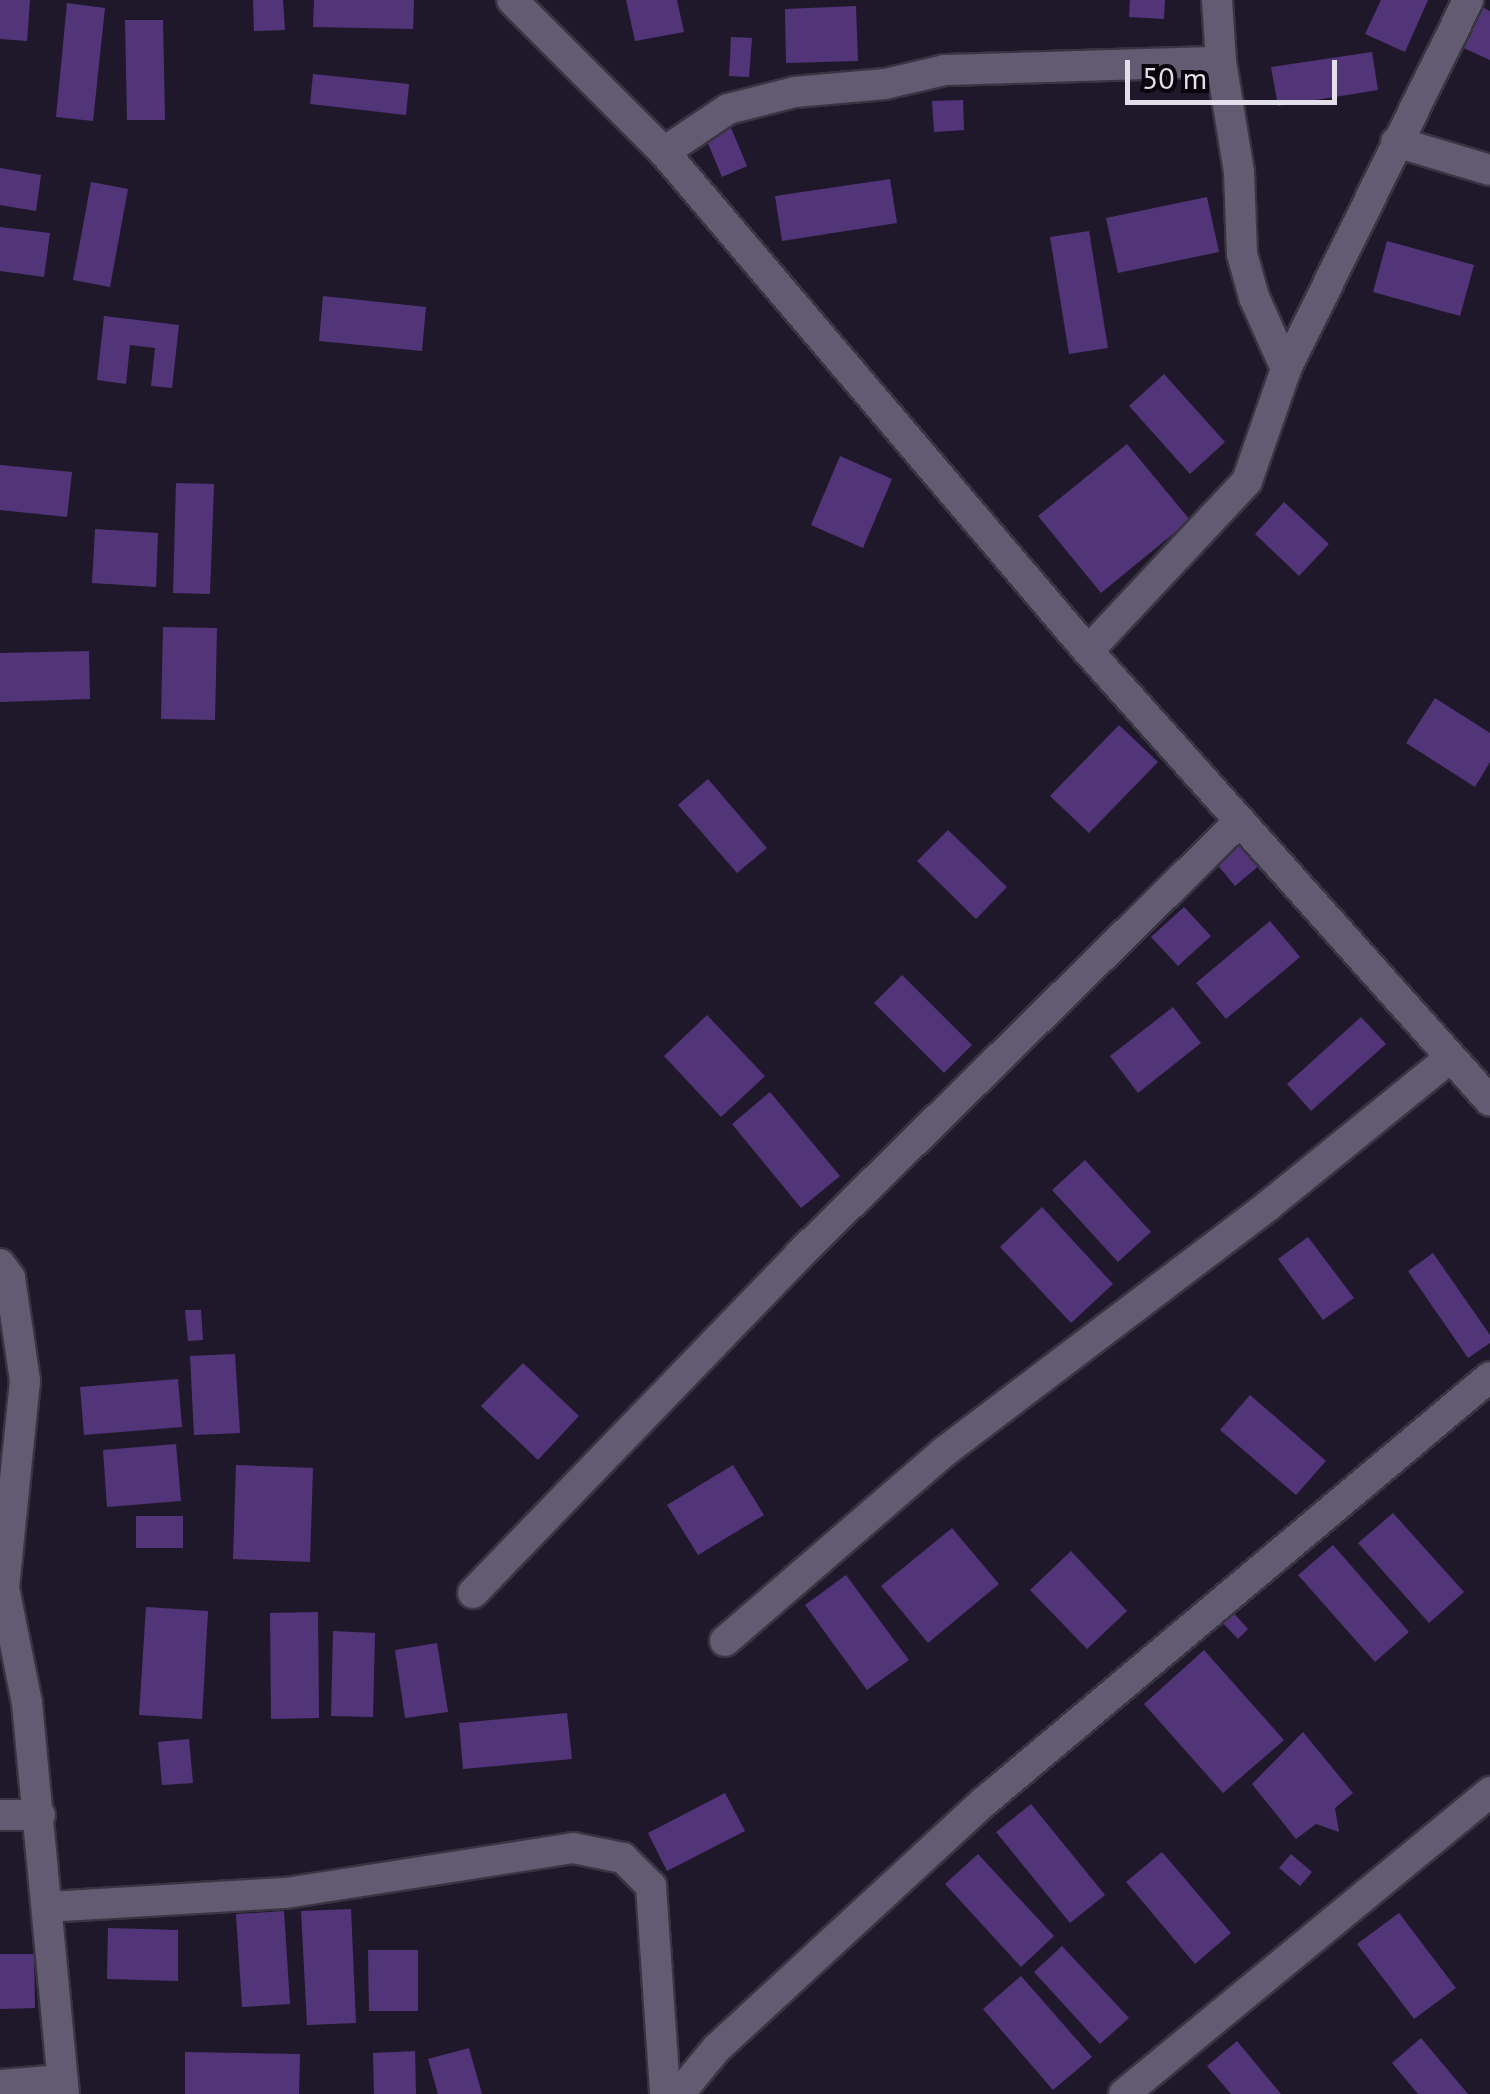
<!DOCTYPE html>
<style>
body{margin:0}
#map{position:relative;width:1490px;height:2094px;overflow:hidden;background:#1f182a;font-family:"PT Sans",sans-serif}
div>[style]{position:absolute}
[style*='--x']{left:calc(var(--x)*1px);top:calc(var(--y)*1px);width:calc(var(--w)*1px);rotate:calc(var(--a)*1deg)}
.building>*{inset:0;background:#523579}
.roads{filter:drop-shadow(2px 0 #393442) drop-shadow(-2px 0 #393442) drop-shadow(0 2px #393442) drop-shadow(0 -2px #393442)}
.minor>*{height:30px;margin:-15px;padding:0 15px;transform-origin:15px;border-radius:15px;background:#635b71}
span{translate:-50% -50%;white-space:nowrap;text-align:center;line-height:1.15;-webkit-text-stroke:8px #08050c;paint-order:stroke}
.scale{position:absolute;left:1125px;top:60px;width:212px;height:45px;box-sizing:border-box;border:5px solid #e2deea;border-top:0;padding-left:12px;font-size:30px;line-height:35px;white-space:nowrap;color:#e2deea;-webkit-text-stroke:8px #08050c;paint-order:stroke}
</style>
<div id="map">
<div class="building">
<i style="clip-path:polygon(0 0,30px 0,27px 41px,0 39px)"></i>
<i style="clip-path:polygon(253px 0,283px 0,285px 30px,254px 31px)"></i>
<i style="clip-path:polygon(314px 0,414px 0,413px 29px,313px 27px)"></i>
<i style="clip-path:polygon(626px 0,677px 0,684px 32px,635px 41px)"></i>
<i style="clip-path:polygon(1130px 0,1165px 0,1164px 19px,1129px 17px)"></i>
<i style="clip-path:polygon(1381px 0,1428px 0,1405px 52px,1365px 34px)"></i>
<i style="clip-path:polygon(67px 3px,105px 8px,93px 121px,56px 117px)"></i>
<i style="clip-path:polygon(1478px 5px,1490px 11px,1490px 60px,1459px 46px)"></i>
<i style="clip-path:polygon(856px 6px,858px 61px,786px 63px,785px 9px)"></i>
<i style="clip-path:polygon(125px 20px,163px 20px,165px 120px,127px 120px)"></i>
<i style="clip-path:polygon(731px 37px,752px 38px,749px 77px,729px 76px)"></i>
<i style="clip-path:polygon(1372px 52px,1378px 90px,1278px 106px,1271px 67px)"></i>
<i style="clip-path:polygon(313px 74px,409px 84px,406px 115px,310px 104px)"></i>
<i style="clip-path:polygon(963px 100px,964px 130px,934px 132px,932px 101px)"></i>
<i style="clip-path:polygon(729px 123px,747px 166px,722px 177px,704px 134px)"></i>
<i style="clip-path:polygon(0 168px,41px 175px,36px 211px,0 205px)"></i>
<i style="clip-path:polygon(890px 179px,897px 223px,782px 241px,775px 196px)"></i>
<i style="clip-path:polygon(91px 182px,128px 189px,110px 287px,73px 280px)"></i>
<i style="clip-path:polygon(1207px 197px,1219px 252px,1118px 273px,1106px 218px)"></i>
<i style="clip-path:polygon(0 227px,50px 233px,44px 277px,0 271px)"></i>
<i style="clip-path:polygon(1089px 231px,1108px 348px,1069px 354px,1050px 237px)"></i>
<i style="clip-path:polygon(1387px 241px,1474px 265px,1460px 316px,1373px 292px)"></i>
<i style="clip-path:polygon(323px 296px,426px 307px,422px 351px,319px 341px)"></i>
<i style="clip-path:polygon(104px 316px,179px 325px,172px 388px,151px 386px,155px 348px,130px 345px,126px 384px,97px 380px)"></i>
<i style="clip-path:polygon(1164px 374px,1225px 442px,1190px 474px,1129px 406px)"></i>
<i style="clip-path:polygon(1127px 444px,1190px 520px,1101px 593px,1038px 516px)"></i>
<i style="clip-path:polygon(840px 456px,892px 479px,863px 548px,811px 525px)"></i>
<i style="clip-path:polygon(0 465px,72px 472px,67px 517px,0 510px)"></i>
<i style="clip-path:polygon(176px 483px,214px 484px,210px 594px,173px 593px)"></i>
<i style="clip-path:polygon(1284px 502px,1329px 544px,1299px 576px,1255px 534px)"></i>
<i style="clip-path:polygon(95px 529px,158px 533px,156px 587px,92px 583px)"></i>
<i style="clip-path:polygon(163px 627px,217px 628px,215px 720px,161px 719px)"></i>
<i style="clip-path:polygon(89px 651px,90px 699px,0 702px,0 653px)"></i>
<i style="clip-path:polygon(1435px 698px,1490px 733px,1490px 762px,1475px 787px,1406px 743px)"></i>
<i style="clip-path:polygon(1119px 725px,1158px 762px,1089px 833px,1050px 796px)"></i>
<i style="clip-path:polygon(708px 779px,767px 848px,737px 873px,678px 805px)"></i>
<i style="clip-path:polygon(948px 830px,1007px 887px,976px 919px,917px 861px)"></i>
<i style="clip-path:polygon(1241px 840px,1261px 864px,1235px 886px,1215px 862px)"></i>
<i style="clip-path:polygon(1184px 907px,1211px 936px,1178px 966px,1151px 937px)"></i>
<i style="clip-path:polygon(1270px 921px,1300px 957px,1226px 1019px,1196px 983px)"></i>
<i style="clip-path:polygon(902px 975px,972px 1045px,944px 1073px,874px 1003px)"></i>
<i style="clip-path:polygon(1173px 1007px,1201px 1043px,1138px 1093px,1110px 1056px)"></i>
<i style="clip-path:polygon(707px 1015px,765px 1076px,721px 1117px,664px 1056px)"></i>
<i style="clip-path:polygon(1361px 1017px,1386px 1044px,1311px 1111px,1287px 1084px)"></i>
<i style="clip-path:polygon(770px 1092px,840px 1176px,801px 1208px,732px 1124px)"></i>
<i style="clip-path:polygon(1085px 1160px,1151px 1232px,1118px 1262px,1052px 1190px)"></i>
<i style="clip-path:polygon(1042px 1207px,1113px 1284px,1071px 1323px,1000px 1247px)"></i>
<i style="clip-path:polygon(1308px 1237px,1354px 1298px,1323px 1320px,1278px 1259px)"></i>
<i style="clip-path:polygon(1433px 1253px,1490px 1335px,1490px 1343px,1468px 1358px,1408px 1271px)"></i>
<i style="clip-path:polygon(185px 1310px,201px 1310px,203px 1340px,188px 1341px)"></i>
<i style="clip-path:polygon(235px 1354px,240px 1433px,194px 1435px,190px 1356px)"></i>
<i style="clip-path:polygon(523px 1363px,579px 1416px,538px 1460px,481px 1406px)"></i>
<i style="clip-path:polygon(178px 1379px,182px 1427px,84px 1435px,80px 1387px)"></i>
<i style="clip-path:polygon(1250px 1395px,1326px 1461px,1296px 1495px,1220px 1430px)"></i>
<i style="clip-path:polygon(176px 1444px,181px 1501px,107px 1507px,103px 1450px)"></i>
<i style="clip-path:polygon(236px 1465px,313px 1468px,310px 1562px,233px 1559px)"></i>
<i style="clip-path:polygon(733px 1465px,764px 1515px,698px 1555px,667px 1505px)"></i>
<i style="clip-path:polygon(1393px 1513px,1464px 1592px,1429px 1623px,1358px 1543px)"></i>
<i style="clip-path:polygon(136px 1516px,183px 1516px,183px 1548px,136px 1548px)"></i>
<i style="clip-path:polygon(952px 1528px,999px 1584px,928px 1643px,881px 1586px)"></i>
<i style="clip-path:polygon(1333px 1545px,1409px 1632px,1375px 1662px,1298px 1575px)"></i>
<i style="clip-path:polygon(1071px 1551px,1127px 1611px,1087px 1649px,1030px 1590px)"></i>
<i style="clip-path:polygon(846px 1575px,909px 1660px,867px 1690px,805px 1605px)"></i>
<i style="clip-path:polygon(146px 1607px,208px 1611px,202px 1719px,139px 1715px)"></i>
<i style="clip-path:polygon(1231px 1610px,1248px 1629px,1238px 1639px,1220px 1620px)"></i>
<i style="clip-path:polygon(318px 1612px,319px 1718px,271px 1719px,270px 1613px)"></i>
<i style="clip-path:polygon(333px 1631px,375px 1633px,373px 1717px,331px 1716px)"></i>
<i style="clip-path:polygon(437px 1643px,448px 1712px,405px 1718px,395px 1650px)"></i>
<i style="clip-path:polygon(1204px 1650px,1284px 1740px,1223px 1793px,1144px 1704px)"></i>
<i style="clip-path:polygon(567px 1713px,572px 1759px,463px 1769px,459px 1723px)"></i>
<i style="clip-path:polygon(1303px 1732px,1353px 1793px,1335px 1808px,1339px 1832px,1316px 1824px,1296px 1839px,1252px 1784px)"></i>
<i style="clip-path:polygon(189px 1739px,193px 1783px,162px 1785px,158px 1742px)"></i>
<i style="clip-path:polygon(725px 1793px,745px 1831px,667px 1871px,648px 1833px)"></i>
<i style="clip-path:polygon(1031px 1804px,1105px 1895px,1070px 1923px,996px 1832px)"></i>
<i style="clip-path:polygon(1162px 1852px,1231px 1933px,1195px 1964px,1126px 1882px)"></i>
<i style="clip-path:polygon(978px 1854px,1054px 1936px,1021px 1967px,945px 1884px)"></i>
<i style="clip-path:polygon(1291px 1854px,1312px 1872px,1300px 1886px,1279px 1868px)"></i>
<i style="clip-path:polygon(351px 1909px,356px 2023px,307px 2025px,301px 1911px)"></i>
<i style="clip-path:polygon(284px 1911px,290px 2004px,242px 2007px,236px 1914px)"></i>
<i style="clip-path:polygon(1399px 1913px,1456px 1988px,1414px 2019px,1357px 1944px)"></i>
<i style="clip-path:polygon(108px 1928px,178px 1930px,178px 1981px,107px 1979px)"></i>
<i style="clip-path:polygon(1062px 1946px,1129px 2018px,1100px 2044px,1034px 1972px)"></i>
<i style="clip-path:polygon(368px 1950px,418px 1950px,418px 2011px,369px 2011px)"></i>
<i style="clip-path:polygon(0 1954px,34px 1954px,35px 2008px,0 2009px)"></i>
<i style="clip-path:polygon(1021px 1976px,1092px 2057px,1053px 2090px,983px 2009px)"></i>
<i style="clip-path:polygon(1421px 2038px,1468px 2094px,1418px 2094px,1392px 2063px)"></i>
<i style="clip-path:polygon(1237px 2041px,1281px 2094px,1231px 2094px,1207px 2066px)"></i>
<i style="clip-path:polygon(469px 2048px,482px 2094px,438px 2094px,428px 2059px)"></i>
<i style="clip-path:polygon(415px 2051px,416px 2094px,374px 2094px,373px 2053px)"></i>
<i style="clip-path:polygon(185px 2052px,300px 2054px,299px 2094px,185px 2094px)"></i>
</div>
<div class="roads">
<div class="minor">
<i style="--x:512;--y:0;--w:215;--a:45"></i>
<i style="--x:664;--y:152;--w:655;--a:49.65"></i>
<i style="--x:1088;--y:651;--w:603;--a:48.22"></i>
<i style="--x:1217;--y:0;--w:62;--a:86.3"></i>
<i style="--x:1221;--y:62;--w:111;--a:80.7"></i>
<i style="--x:1239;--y:172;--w:82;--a:87.9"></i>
<i style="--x:1242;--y:254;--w:45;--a:74.4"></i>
<i style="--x:1254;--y:297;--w:79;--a:66"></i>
<i style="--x:1396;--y:142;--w:98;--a:16.6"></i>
<i style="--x:664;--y:152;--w:77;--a:-33.9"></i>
<i style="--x:728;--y:109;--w:69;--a:-14.2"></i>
<i style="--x:795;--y:92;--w:90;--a:-5.1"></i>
<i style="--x:885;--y:84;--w:62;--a:-13.1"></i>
<i style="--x:945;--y:70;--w:276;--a:-1.7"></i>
<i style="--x:1088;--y:651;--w:233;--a:-46.9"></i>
<i style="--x:1247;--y:481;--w:119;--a:-70.8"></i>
<i style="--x:1286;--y:369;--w:411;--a:-63.7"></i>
<i style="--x:0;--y:1264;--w:17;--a:54"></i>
<i style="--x:10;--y:1278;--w:104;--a:81.7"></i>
<i style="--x:25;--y:1381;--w:208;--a:95.8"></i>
<i style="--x:4;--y:1588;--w:117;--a:78.7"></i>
<i style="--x:27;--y:1703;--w:393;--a:84.6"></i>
<i style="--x:473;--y:1593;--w:470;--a:-46"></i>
<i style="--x:799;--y:1255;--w:619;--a:-44.54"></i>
<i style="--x:725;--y:1641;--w:289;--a:-40.8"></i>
<i style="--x:944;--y:1452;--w:408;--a:-37.2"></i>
<i style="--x:1269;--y:1205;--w:233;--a:-39.1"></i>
<i style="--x:0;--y:1815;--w:40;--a:0"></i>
<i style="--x:47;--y:1907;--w:239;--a:-3.4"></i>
<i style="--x:286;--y:1893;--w:291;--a:-8.9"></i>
<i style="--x:573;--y:1848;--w:51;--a:11.3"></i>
<i style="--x:623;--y:1858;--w:40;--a:45"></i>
<i style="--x:651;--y:1886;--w:208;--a:86.1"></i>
<i style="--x:0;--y:2085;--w:62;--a:-4.6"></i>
<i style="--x:679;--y:2094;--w:58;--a:-50.6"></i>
<i style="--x:716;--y:2049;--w:366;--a:-42.7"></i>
<i style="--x:985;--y:1801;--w:659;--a:-40.02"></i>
<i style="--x:1124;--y:2094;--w:475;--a:-39.5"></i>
</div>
</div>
<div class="scale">50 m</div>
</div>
